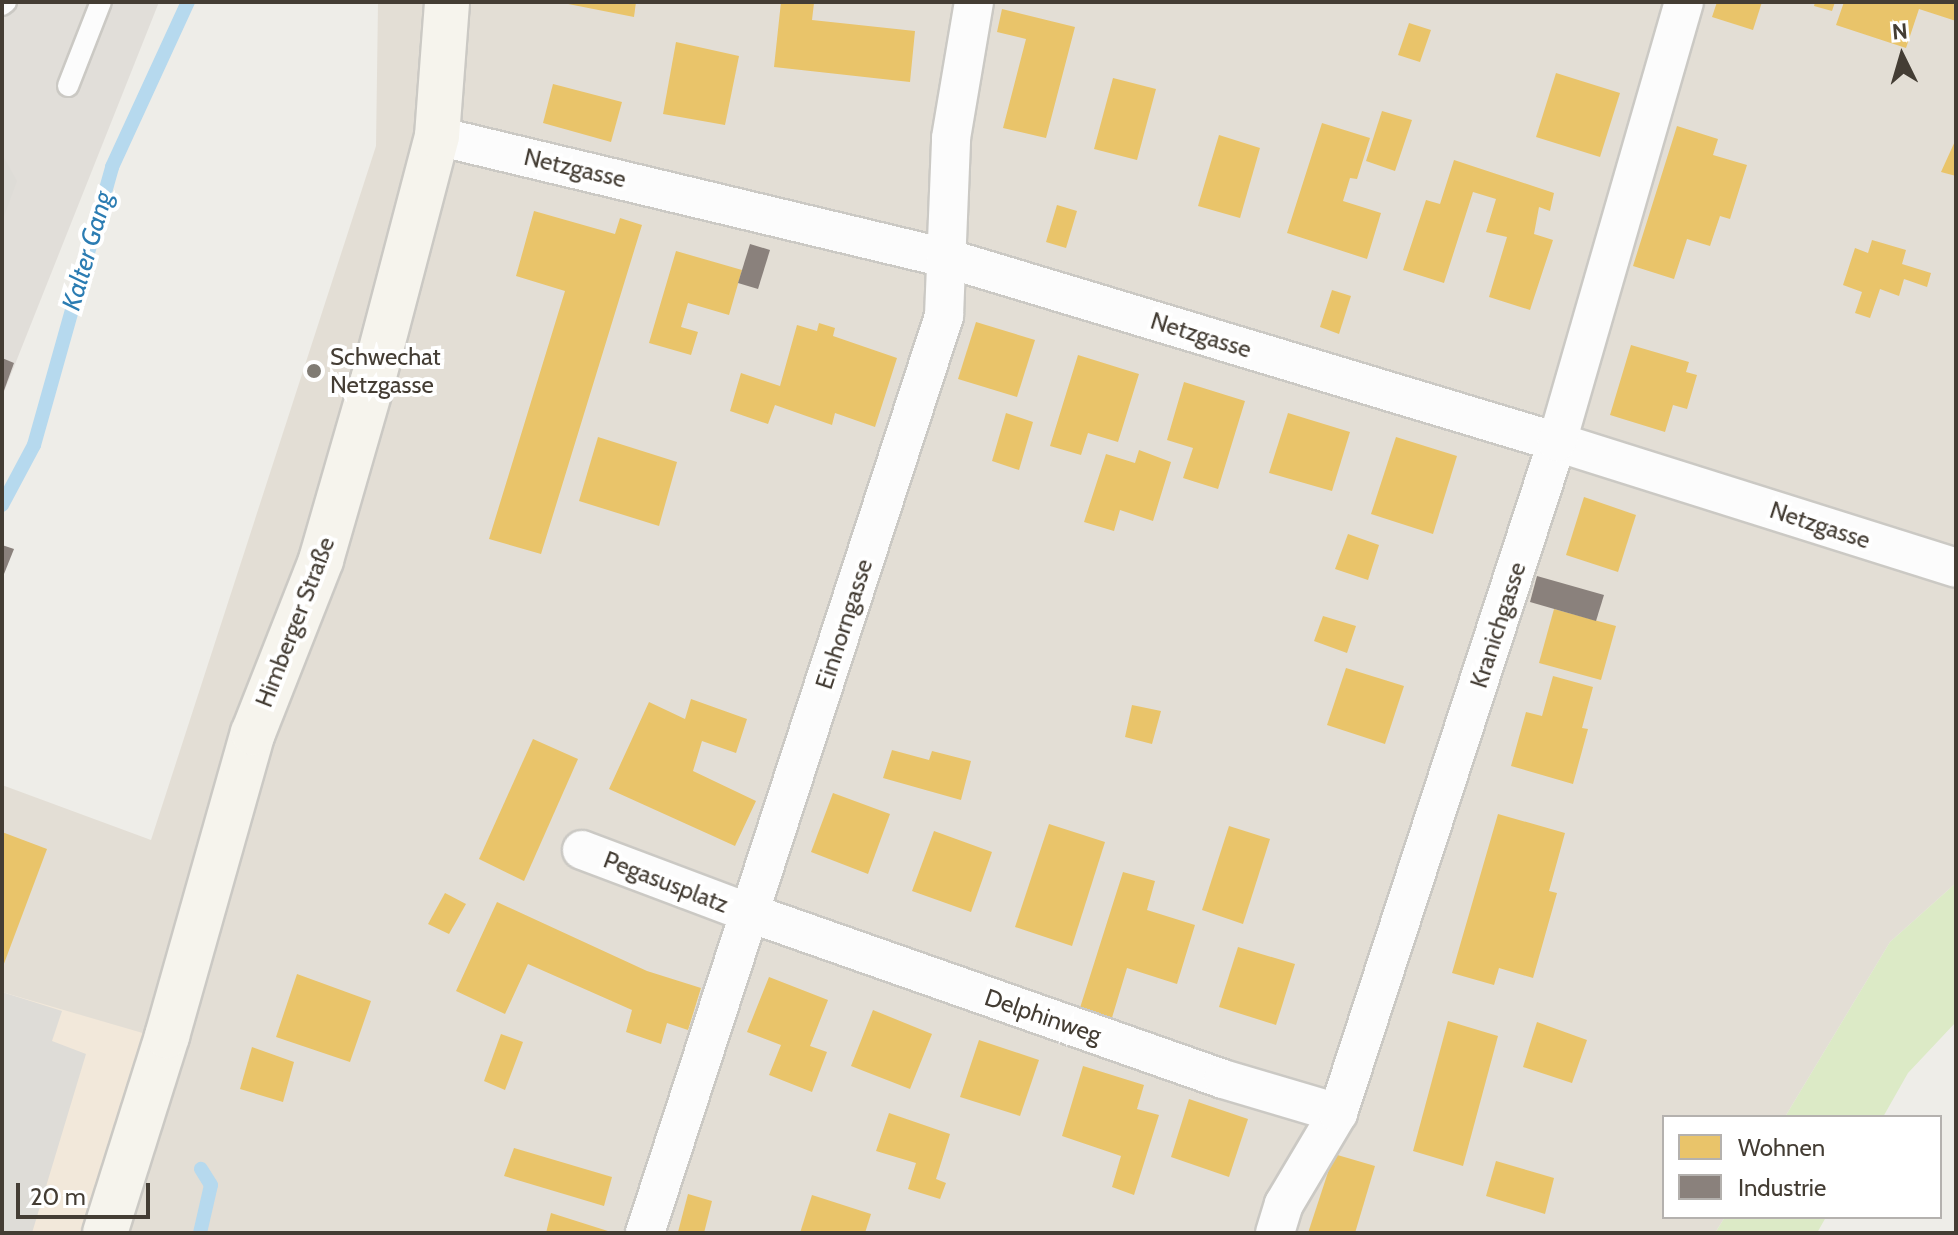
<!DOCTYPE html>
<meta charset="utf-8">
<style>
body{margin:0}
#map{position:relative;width:1958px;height:1235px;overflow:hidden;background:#eeede8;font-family:Cabin,sans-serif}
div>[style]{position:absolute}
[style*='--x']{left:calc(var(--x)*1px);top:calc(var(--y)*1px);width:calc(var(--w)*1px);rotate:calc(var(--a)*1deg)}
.residential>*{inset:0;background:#e3ded5}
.commercial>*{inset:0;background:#f2e8da}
.industrial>*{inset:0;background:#e1ded9}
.green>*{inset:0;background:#dceac6}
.parking>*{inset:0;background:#dedcd7}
.homes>*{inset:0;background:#e9c46a}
.industry>*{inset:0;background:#8a817c}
.stream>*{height:14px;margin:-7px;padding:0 7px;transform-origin:7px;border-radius:7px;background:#b6d9ee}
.roads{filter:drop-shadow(2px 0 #cbc9c4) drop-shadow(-2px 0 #cbc9c4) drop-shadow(0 2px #cbc9c4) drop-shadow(0 -2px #cbc9c4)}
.lane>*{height:20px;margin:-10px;padding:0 10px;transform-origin:10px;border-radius:10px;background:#fcfcfc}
.street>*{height:38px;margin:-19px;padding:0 19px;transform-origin:19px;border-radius:19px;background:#fcfcfc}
.secondary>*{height:44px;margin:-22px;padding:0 22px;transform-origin:22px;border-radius:22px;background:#f6f4ed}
.dots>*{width:22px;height:22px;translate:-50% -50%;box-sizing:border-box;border:4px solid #fff;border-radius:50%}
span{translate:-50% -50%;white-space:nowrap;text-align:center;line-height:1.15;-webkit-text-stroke:8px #fff;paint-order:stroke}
.street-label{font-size:24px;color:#443d34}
.poi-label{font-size:24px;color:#443d34}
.left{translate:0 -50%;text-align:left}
.water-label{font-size:26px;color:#2b7cb2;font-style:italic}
.frame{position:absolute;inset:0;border:4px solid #443d34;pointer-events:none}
.legend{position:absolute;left:1662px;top:1115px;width:280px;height:104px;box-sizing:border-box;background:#fff;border:2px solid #b4b1ae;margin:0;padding:10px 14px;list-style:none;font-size:24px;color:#443d34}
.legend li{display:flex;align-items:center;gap:16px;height:40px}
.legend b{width:40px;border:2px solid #b4b1ae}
.north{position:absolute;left:1862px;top:16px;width:80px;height:80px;-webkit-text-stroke:6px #fff;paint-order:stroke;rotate:355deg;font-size:22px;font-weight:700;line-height:32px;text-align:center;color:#443d34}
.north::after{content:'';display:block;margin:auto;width:28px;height:36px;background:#443d34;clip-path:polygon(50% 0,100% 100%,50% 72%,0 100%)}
.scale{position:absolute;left:16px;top:1183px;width:134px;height:36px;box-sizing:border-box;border:4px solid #443d34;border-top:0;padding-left:10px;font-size:24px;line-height:28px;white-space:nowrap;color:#443d34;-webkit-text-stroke:6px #fff;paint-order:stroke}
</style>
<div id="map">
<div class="residential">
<i style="clip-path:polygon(378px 2px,1956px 2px,1956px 883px,1890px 942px,1785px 1117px,1664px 1117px,1664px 1217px,1725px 1217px,1715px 1233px,93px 1233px,62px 1011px,2px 992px,2px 785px,151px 840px,376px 146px)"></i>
</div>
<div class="commercial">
<i style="clip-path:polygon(2px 992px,153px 1036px,93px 1233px,2px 1233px)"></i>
</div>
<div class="industrial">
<i style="clip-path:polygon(2px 2px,159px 2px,2px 397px)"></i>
</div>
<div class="green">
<i style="clip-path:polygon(1956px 883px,1956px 1022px,1908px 1073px,1883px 1117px,1785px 1117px,1890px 942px)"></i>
<i style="clip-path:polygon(1725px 1217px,1826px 1217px,1817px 1233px,1715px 1233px)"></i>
</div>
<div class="parking">
<i style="clip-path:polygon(2px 154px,17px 181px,2px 222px)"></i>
<i style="clip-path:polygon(2px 992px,62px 1011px,52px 1041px,86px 1054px,32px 1233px,2px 1233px)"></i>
</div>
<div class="homes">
<i style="clip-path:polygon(558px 2px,636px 2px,634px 17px)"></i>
<i style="clip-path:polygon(781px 2px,814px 3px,812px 20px,915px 31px,910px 82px,774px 67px)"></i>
<i style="clip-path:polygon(1717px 2px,1762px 2px,1753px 30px,1712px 17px)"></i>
<i style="clip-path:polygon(1815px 2px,1835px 2px,1832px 11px,1814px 6px)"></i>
<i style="clip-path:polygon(1844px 2px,1956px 2px,1956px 21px,1919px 9px,1906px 48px,1836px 25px)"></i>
<i style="clip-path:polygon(1002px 9px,1075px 27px,1046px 138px,1003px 128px,1026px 39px,997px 32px)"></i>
<i style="clip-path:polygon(1409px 23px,1431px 30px,1420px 62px,1398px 55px)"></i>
<i style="clip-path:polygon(676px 42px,739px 56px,725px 125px,663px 114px)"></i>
<i style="clip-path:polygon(1556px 73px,1620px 93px,1600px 157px,1536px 137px)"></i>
<i style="clip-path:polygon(1113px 78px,1156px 89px,1137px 160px,1094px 149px)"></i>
<i style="clip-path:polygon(553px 84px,622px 102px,611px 142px,543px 123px)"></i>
<i style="clip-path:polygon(1382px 111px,1412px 120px,1395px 171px,1366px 161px)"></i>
<i style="clip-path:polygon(1322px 123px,1370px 138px,1357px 179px,1350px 178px,1343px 201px,1381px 213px,1367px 259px,1287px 233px)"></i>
<i style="clip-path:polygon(1677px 126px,1718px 139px,1713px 155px,1747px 165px,1730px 219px,1720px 216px,1710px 246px,1687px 239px,1674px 279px,1633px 266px)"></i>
<i style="clip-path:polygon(1219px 135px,1260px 148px,1240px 218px,1198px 206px)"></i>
<i style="clip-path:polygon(1956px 139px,1956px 176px,1941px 172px)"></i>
<i style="clip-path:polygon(1454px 160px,1554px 193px,1550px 211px,1539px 207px,1534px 234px,1553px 240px,1530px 310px,1489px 297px,1507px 237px,1486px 232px,1496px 199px,1473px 192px,1444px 283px,1403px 270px,1426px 200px,1440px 204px)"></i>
<i style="clip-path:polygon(1057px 205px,1077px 211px,1066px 248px,1046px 242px)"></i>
<i style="clip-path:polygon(534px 211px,615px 234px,620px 218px,642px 225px,541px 554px,489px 539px,565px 291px,516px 276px)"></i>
<i style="clip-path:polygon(1872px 240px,1906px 250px,1902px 264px,1931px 273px,1927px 287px,1904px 279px,1899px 296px,1880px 289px,1870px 318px,1855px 313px,1862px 292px,1843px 285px,1855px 248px,1868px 253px)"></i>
<i style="clip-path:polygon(676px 251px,742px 270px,729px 315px,688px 303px,681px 327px,698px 332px,691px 355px,649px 343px)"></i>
<i style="clip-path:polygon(1332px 290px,1351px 296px,1339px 334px,1320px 327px)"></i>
<i style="clip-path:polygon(976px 322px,1035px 340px,1017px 397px,958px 379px)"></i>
<i style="clip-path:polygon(819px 323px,835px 328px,833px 336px,897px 358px,875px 427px,835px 413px,832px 425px,775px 405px,768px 424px,730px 411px,741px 373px,780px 386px,797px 325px,817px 331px)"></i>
<i style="clip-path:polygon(1631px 345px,1689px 362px,1686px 372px,1697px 375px,1687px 409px,1673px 405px,1665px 432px,1610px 415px)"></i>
<i style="clip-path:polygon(1078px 355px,1139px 374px,1118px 442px,1088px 433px,1081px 455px,1050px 446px)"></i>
<i style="clip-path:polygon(1184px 382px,1245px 401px,1218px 489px,1183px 478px,1193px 448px,1167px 440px)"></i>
<i style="clip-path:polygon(1006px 413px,1033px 422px,1019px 470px,992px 461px)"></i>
<i style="clip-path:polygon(1288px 413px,1350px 432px,1332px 491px,1269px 473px)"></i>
<i style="clip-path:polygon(598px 437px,677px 462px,659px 526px,579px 501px)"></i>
<i style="clip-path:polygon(1396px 437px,1457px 456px,1433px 534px,1371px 514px)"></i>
<i style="clip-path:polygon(1139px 450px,1171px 462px,1153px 521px,1120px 510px,1114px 531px,1084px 522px,1106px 454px,1135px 463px)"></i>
<i style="clip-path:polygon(1584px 497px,1636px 515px,1618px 572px,1566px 555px)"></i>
<i style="clip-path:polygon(1348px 534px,1379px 545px,1368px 580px,1335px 569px)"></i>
<i style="clip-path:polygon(1554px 609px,1616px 626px,1601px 680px,1539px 663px)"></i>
<i style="clip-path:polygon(1323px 616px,1356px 626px,1347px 653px,1314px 641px)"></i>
<i style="clip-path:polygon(1346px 668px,1404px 686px,1385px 744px,1327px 725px)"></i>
<i style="clip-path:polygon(1553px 676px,1593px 687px,1582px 728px,1588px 729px,1573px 784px,1511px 766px,1526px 712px,1542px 716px)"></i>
<i style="clip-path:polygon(691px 699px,747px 719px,736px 753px,702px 741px,693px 771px,756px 801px,735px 846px,609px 789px,649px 702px,685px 719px)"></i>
<i style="clip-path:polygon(1132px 705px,1161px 711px,1152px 744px,1125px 737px)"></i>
<i style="clip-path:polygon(533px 739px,578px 759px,524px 881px,479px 859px)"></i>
<i style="clip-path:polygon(892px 750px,929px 760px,932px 751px,971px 761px,961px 800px,883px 778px)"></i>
<i style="clip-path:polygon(833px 793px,890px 814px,868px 874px,811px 852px)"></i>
<i style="clip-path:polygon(1498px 814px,1565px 833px,1549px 891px,1557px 893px,1533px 978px,1499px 968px,1494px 985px,1452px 973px)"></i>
<i style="clip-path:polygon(1049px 824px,1105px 842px,1072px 946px,1015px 927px)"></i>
<i style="clip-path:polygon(1229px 826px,1270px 839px,1243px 924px,1202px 910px)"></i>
<i style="clip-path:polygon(934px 831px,992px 852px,971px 912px,912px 891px)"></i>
<i style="clip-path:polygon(2px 832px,47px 849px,2px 969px)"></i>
<i style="clip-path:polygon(1123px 872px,1155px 881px,1147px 910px,1195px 925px,1177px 984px,1127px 968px,1111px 1021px,1079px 1011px)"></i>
<i style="clip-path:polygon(445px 893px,466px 904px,449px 934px,428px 924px)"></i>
<i style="clip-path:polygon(497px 902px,647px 971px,701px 988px,688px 1030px,667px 1023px,661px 1044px,626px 1032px,632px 1010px,528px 964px,505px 1014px,456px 991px)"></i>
<i style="clip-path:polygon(1238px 947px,1295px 964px,1276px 1025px,1219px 1007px)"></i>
<i style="clip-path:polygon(297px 974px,371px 1001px,350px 1062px,276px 1037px)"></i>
<i style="clip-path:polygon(769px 977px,828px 1000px,810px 1046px,827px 1052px,812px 1092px,769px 1075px,781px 1045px,747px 1032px)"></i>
<i style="clip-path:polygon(873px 1010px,932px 1034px,910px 1089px,851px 1066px)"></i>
<i style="clip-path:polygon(1448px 1021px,1498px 1036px,1463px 1166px,1413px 1151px)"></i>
<i style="clip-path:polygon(1537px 1022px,1587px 1040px,1572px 1083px,1523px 1067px)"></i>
<i style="clip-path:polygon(501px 1034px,523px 1042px,505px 1090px,484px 1081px)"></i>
<i style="clip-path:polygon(979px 1040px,1039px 1060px,1020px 1116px,960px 1097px)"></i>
<i style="clip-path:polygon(252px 1047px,294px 1062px,283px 1102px,240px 1089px)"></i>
<i style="clip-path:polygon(1083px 1066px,1144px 1085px,1137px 1109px,1159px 1115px,1134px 1195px,1112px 1187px,1121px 1156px,1062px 1136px)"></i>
<i style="clip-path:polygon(1189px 1099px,1248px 1119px,1229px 1177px,1171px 1157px)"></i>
<i style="clip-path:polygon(889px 1113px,950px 1134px,936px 1179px,946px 1183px,940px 1199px,908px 1189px,916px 1163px,876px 1151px)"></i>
<i style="clip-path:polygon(514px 1148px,612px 1177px,604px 1206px,504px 1176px)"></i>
<i style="clip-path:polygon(1334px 1154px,1375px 1166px,1355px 1233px,1308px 1233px)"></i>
<i style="clip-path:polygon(1496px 1161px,1554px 1178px,1545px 1214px,1486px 1196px)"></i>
<i style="clip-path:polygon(688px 1194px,712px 1201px,704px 1233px,678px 1232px)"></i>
<i style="clip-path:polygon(812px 1195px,871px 1214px,865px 1233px,800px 1233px)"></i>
<i style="clip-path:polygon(551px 1213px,611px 1232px,611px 1233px,546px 1233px)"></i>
</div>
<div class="industry">
<i style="clip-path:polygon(750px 244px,770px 250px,758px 289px,738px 283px)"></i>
<i style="clip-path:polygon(2px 358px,14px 363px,2px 396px)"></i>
<i style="clip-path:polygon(2px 545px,14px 549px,2px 579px)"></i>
<i style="clip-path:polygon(1537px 576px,1604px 595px,1596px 621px,1530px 602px)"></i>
</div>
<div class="stream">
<i style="--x:2;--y:505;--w:68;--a:-61.9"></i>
<i style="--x:34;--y:445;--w:289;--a:-74.3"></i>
<i style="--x:112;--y:167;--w:182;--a:-65.3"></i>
<i style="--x:200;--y:1233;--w:49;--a:-77.1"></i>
<i style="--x:211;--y:1185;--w:19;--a:-122"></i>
</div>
<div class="roads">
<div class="lane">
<i style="--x:2;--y:5;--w:5;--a:-37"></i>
<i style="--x:68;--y:86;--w:90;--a:-68.6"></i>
</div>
<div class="street">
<i style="--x:437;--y:136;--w:523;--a:13.48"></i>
<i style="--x:946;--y:258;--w:638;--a:16.76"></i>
<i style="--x:1557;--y:442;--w:418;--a:17.5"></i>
<i style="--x:582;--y:850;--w:179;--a:20.6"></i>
<i style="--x:750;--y:913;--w:501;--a:19.34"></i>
<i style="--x:1223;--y:1079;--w:120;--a:16.5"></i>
<i style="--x:645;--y:1233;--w:965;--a:-71.94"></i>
<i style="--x:944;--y:316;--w:178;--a:-87.7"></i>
<i style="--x:951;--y:138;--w:138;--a:-80.4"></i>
<i style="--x:1275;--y:1233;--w:30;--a:-73"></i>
<i style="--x:1284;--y:1204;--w:106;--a:-59.3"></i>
<i style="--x:1338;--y:1113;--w:706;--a:-71.92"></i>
<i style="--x:1557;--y:442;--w:458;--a:-73.9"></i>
</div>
<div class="secondary">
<i style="--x:105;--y:1233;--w:207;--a:-72.5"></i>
<i style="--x:167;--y:1036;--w:315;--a:-74.2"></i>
<i style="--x:253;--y:733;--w:186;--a:-68.5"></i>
<i style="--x:321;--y:560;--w:187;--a:-73.9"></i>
<i style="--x:373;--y:380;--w:252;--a:-75.3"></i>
<i style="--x:437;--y:136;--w:134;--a:-85.7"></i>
</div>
</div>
<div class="dots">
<i style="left:314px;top:371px;background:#807b73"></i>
</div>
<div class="street-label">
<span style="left:575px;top:168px;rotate:13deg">Netzgasse</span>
<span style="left:1201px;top:335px;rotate:17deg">Netzgasse</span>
<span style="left:1820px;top:525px;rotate:18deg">Netzgasse</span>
<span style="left:295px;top:622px;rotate:-69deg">Himberger Straße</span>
<span style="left:844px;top:624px;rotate:-72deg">Einhorngasse</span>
<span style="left:1498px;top:625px;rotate:-72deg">Kranichgasse</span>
<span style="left:666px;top:882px;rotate:21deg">Pegasusplatz</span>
<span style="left:1043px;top:1016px;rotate:19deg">Delphinweg</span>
</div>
<div class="poi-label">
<span class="left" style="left:330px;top:371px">Schwechat<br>Netzgasse</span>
</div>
<div class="water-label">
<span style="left:88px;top:251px;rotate:-74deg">Kalter Gang</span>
</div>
<div class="frame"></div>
<ul class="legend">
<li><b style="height:22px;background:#e9c46a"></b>Wohnen</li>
<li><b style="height:22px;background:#8a817c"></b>Industrie</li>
</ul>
<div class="north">N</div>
<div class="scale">20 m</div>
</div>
